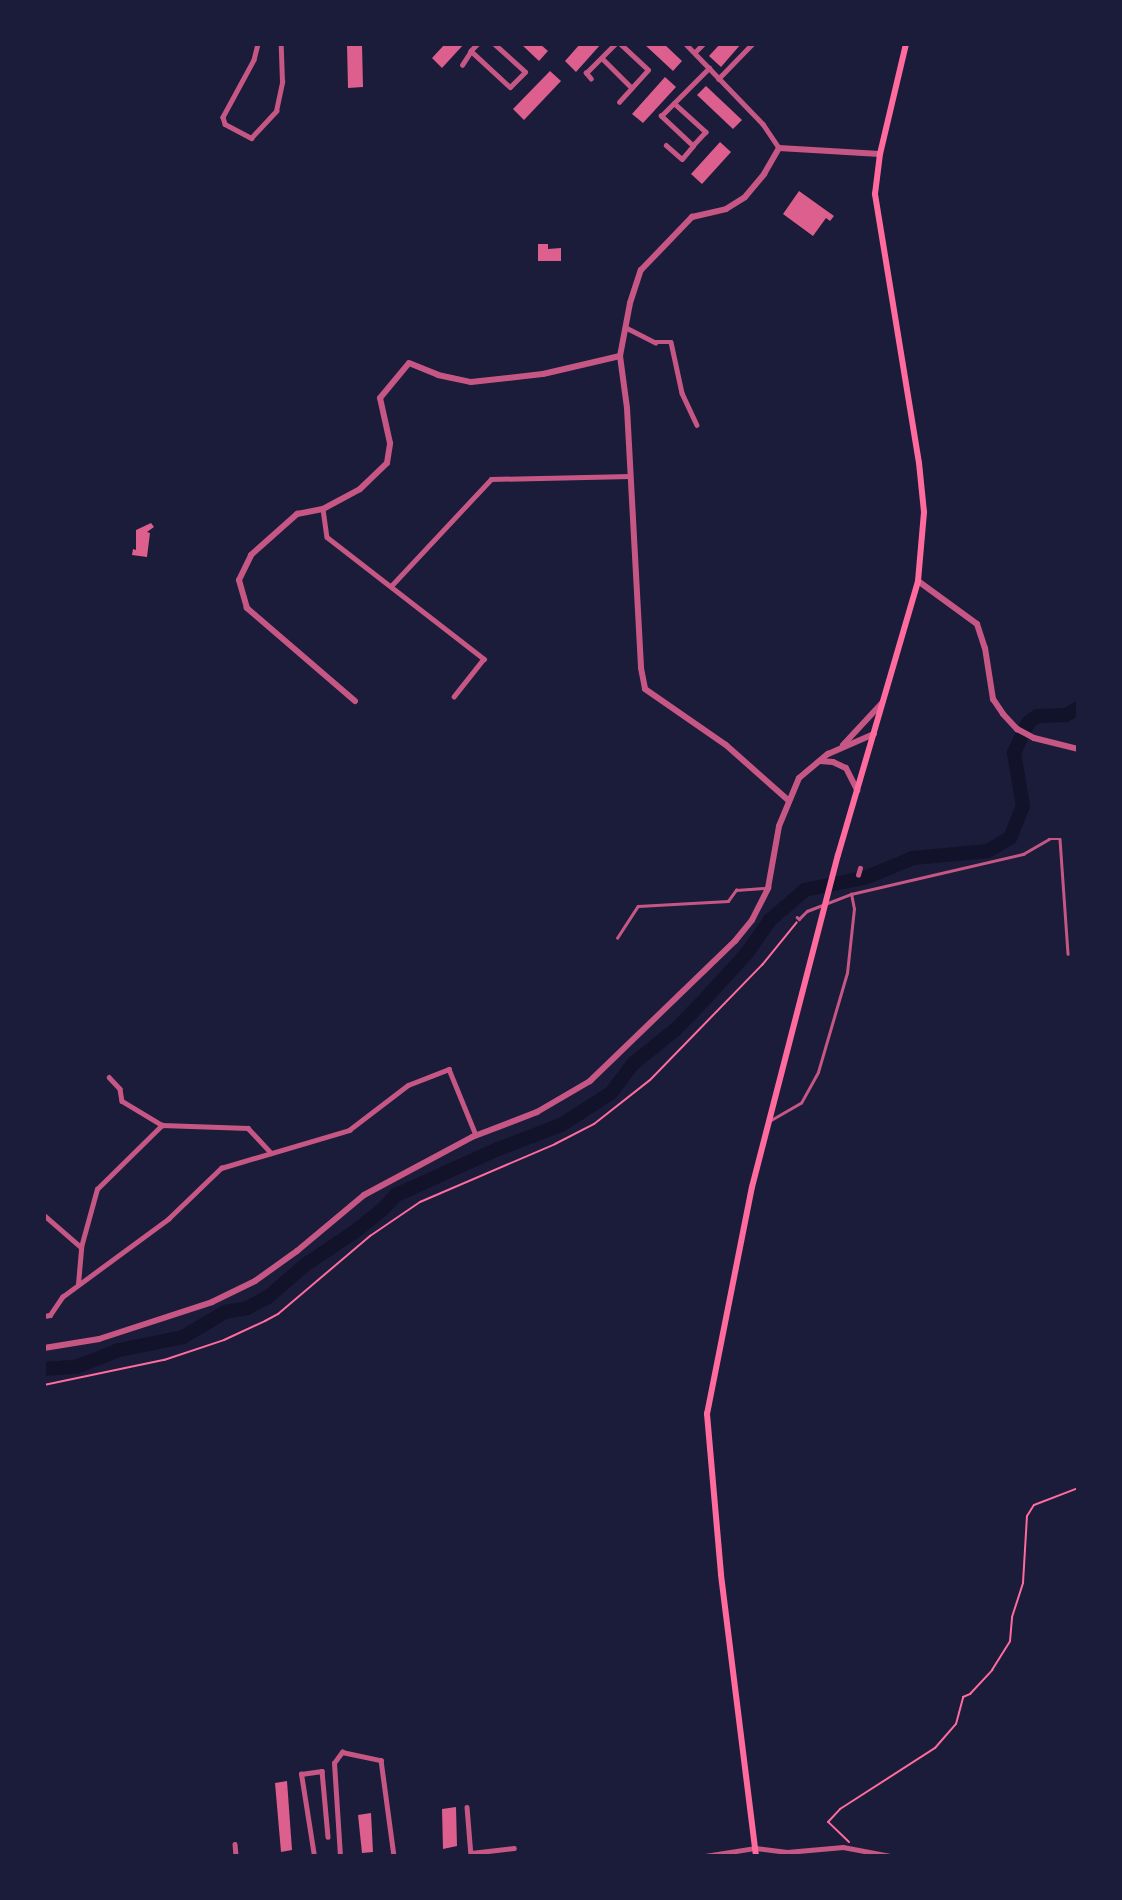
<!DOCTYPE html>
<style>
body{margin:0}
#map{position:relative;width:1122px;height:1900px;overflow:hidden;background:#1b1b3a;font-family:"Nunito Sans",sans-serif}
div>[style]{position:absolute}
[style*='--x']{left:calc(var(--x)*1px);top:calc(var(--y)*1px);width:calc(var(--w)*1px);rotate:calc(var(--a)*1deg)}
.river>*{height:14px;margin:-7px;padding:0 7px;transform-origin:7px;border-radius:7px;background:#12122b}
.building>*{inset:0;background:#dd5f8e}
.path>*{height:2px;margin:-1px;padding:0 1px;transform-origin:1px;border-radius:1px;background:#ff6b9d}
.service>*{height:2.5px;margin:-1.25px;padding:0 1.25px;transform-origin:1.25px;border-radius:1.25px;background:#c65784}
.minor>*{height:4.5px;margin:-2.25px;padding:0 2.25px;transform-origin:2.25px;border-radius:2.25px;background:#c65784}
.tertiary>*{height:6px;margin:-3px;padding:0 3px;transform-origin:3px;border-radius:3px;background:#c65784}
.secondary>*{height:6px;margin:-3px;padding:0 3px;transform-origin:3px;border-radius:3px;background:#ff6b9d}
span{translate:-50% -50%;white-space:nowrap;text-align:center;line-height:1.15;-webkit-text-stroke:7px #1b1b3a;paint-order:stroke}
.frame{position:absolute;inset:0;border:46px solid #1b1b3a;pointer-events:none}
</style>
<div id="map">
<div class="river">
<i style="--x:44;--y:1369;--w:32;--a:-4"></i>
<i style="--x:76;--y:1367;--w:46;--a:-21.6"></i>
<i style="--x:119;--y:1350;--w:65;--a:-11.5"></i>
<i style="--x:183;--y:1337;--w:49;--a:-30.8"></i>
<i style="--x:225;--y:1312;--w:22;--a:-10"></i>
<i style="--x:247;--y:1308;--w:24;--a:-28"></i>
<i style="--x:268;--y:1297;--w:49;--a:-40.9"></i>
<i style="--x:305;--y:1265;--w:63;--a:-33.9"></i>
<i style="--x:357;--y:1230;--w:32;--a:-39"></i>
<i style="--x:382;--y:1210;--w:21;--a:-47"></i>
<i style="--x:396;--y:1195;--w:112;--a:-24.3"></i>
<i style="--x:498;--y:1149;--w:67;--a:-20.9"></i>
<i style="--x:561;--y:1125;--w:59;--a:-32.6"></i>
<i style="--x:611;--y:1093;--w:38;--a:-53"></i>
<i style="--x:634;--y:1063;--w:54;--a:-39"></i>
<i style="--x:676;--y:1029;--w:43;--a:-45.9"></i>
<i style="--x:706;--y:998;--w:61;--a:-47.7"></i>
<i style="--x:747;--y:953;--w:40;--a:-55.1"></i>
<i style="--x:770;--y:920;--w:46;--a:-40.6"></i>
<i style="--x:805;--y:890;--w:63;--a:-11.8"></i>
<i style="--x:867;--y:877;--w:50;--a:-22.4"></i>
<i style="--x:913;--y:858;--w:75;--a:-5.3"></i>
<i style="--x:988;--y:851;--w:26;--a:-31"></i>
<i style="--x:1010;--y:838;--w:35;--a:-68"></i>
<i style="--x:1023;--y:806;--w:54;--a:-99.6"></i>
<i style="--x:1014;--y:753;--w:33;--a:-65"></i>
<i style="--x:1028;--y:723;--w:11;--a:-38"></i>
<i style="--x:1037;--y:716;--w:29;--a:-2"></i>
<i style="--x:1066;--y:715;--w:14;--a:-30"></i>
</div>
<div class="building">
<i style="clip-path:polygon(347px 44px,362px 44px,363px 87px,348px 88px)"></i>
<i style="clip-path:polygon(445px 44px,464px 44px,442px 68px,432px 58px)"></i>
<i style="clip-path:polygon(521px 44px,540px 44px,548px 51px,539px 61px)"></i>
<i style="clip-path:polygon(580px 44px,601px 44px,576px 72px,565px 61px)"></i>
<i style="clip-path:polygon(644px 44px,664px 44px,682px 61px,673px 71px)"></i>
<i style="clip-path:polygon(720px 44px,741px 44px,721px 67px,709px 56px)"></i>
<i style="clip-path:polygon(550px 71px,561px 81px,524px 120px,513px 109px)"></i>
<i style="clip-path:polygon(665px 77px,676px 87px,643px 123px,632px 114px)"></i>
<i style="clip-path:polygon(706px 86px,742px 120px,733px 129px,697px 95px)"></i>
<i style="clip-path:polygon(720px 142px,731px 152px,702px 184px,691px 174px)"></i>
<i style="clip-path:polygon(799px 191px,834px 216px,830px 221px,826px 218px,813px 236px,783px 214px)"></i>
<i style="clip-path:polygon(538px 244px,548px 244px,548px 249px,561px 248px,561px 261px,538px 261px)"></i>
<i style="clip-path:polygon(151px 523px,154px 527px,147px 532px,150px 533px,147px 557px,132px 555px,133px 549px,136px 550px,136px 530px)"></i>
<i style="clip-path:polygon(287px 1781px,292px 1850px,281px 1852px,275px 1783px)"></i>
<i style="clip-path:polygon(456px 1807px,457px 1846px,443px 1849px,442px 1809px)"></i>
<i style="clip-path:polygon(371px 1813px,373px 1852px,362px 1853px,358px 1815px)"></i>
</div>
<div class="path">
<i style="--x:44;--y:1385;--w:123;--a:-11.8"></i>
<i style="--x:164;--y:1360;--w:63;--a:-18.4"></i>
<i style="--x:224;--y:1340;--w:45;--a:-24.9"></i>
<i style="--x:265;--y:1321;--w:15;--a:-28"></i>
<i style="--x:278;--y:1314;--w:121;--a:-40.3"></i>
<i style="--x:370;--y:1236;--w:60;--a:-34.2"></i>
<i style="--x:420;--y:1202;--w:147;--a:-23.2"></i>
<i style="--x:555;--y:1144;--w:44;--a:-27.1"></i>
<i style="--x:594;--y:1124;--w:71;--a:-38.2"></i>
<i style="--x:650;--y:1080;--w:161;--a:-45.8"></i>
<i style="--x:762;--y:965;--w:55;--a:-50.9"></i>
<i style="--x:849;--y:1842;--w:29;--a:-136"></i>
<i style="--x:828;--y:1822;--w:18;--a:-47"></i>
<i style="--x:840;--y:1809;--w:113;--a:-32.7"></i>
<i style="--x:935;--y:1748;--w:32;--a:-49"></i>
<i style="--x:956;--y:1724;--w:28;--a:-75"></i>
<i style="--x:963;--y:1697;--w:8;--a:-23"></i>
<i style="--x:970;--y:1694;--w:33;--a:-47"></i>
<i style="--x:992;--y:1670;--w:34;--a:-58"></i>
<i style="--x:1010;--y:1641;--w:24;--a:-85"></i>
<i style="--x:1012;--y:1617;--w:36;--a:-72"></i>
<i style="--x:1023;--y:1583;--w:67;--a:-86.6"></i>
<i style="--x:1027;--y:1516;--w:13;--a:-58"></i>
<i style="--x:1034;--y:1505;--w:47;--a:-21.1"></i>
</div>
<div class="service">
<i style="--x:797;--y:917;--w:3;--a:45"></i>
<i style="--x:799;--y:919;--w:11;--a:-45"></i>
<i style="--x:807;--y:911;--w:47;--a:-21.1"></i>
<i style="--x:851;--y:894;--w:177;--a:-13.1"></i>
<i style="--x:1023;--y:854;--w:30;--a:-30"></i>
<i style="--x:1049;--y:839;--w:11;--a:0"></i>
<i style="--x:1060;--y:839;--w:115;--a:86"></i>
<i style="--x:617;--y:938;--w:38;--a:-57"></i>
<i style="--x:638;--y:906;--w:90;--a:-3.2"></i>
<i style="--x:728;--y:901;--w:14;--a:-54"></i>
<i style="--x:736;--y:890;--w:32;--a:-4"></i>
<i style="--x:771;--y:1120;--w:34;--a:-30"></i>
<i style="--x:801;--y:1103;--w:35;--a:-61"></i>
<i style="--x:818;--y:1072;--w:103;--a:-73.7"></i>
<i style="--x:847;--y:973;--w:64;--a:-83.8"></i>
<i style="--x:854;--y:909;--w:15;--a:-101"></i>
</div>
<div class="minor">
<i style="--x:258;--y:44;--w:16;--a:104"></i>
<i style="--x:254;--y:60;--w:65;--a:118.5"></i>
<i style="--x:223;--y:117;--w:7;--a:74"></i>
<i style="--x:225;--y:124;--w:30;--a:28"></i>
<i style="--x:251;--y:138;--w:37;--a:-47"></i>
<i style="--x:276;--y:111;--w:30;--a:-78"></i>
<i style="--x:282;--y:82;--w:38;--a:-92"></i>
<i style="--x:478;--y:44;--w:10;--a:135"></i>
<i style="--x:471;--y:51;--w:53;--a:42.7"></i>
<i style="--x:510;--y:87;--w:21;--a:-45"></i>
<i style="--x:525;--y:72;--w:42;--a:-137.9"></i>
<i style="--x:686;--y:44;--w:111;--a:46.1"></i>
<i style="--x:763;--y:124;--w:29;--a:56"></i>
<i style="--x:695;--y:52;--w:11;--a:-45"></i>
<i style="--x:602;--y:58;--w:42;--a:45"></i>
<i style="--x:462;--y:65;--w:17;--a:-57"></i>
<i style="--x:591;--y:79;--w:8;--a:-130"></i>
<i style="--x:586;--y:73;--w:41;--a:-45"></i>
<i style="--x:718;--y:79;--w:49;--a:-45.8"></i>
<i style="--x:619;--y:102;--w:43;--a:-47.8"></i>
<i style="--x:648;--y:70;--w:38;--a:-137"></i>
<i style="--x:674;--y:103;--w:43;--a:42.2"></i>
<i style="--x:706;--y:132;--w:19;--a:133"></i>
<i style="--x:693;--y:146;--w:44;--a:-136.8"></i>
<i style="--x:661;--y:116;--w:68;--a:-45"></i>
<i style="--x:666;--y:145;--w:21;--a:41"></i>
<i style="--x:682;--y:159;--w:17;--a:-50"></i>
<i style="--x:625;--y:327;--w:34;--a:27"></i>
<i style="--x:655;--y:342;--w:16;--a:0"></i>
<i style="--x:671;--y:342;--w:52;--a:77.8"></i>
<i style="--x:682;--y:393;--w:35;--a:65"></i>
<i style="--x:323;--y:509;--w:28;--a:82"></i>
<i style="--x:327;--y:537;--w:199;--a:37.8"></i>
<i style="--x:484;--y:659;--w:48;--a:128.3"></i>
<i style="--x:391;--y:586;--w:146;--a:-46.9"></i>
<i style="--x:491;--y:479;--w:139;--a:-1.2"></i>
<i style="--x:858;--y:875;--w:7;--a:-74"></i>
<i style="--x:109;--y:1077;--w:16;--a:47"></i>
<i style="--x:120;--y:1089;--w:12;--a:81"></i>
<i style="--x:122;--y:1101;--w:47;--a:31"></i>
<i style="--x:44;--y:1215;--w:49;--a:40.9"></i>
<i style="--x:78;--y:1284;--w:37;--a:-85"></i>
<i style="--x:81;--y:1247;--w:60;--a:-74.6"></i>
<i style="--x:97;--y:1189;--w:91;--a:-44.6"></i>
<i style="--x:162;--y:1125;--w:86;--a:2"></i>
<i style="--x:248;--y:1128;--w:34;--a:47"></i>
<i style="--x:44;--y:1316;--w:6;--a:-9"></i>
<i style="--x:50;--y:1315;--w:22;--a:-56"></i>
<i style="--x:62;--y:1297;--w:132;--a:-36.3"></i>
<i style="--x:168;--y:1219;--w:74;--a:-43.9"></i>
<i style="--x:221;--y:1168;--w:134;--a:-16.5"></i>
<i style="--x:349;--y:1130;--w:74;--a:-37.3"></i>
<i style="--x:408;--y:1085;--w:44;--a:-21.3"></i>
<i style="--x:449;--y:1069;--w:71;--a:67.8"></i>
<i style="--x:467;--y:1807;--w:49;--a:85.3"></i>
<i style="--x:235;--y:1844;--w:12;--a:85"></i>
<i style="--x:471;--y:1853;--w:43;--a:-6.6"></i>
<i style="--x:314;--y:1856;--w:83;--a:-99"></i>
<i style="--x:301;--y:1774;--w:21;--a:-8"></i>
<i style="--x:322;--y:1771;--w:66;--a:84.8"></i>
<i style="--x:340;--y:1856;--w:93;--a:-93.7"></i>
<i style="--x:334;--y:1763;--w:14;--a:-54"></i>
<i style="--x:342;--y:1752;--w:40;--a:12"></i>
<i style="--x:381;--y:1760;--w:97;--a:82.3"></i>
<i style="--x:705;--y:1856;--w:51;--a:-9.1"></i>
<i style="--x:755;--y:1848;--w:32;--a:7"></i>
<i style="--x:787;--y:1852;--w:56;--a:-5.1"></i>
<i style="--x:843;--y:1847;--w:49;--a:10.6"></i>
</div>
<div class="tertiary">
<i style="--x:620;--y:356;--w:52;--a:82.3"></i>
<i style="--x:627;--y:408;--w:260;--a:86.9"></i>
<i style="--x:641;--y:668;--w:21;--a:79"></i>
<i style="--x:645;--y:689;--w:98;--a:34.7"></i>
<i style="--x:726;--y:745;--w:84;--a:41.6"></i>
<i style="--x:918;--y:581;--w:73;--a:36.1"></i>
<i style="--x:977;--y:624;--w:25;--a:72"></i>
<i style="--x:985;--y:648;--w:52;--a:81.1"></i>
<i style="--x:993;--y:699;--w:18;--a:56"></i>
<i style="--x:1003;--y:714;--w:21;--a:47"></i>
<i style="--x:1017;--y:729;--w:19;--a:28"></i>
<i style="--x:1034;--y:738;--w:45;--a:14"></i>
<i style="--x:355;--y:701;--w:143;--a:-139.3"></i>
<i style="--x:247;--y:608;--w:29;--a:-106"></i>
<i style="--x:239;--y:580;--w:28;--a:-64"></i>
<i style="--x:251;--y:555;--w:62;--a:-41.7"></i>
<i style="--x:297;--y:514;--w:26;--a:-11"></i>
<i style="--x:323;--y:509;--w:42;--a:-28.4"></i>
<i style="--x:360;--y:489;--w:37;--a:-44"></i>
<i style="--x:387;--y:463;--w:20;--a:-81"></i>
<i style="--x:390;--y:443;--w:46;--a:-102.5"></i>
<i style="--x:380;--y:398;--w:45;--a:-50.4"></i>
<i style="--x:409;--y:363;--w:31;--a:22"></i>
<i style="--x:438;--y:375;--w:34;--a:12"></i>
<i style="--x:471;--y:382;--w:72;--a:-6.3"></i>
<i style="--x:543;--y:374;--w:79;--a:-13.2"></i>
<i style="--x:620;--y:356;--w:54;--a:-79.3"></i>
<i style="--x:630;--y:303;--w:35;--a:-72"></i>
<i style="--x:641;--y:270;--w:74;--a:-46.1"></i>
<i style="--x:692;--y:217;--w:35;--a:-13"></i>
<i style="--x:726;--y:209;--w:22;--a:-32"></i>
<i style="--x:745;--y:197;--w:30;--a:-50"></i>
<i style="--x:764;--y:174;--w:30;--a:-60"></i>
<i style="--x:779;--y:148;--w:101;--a:3.4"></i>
<i style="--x:843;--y:745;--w:57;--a:-47.1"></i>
<i style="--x:820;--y:761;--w:13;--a:4"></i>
<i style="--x:833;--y:762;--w:14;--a:25"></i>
<i style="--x:846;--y:768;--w:25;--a:63"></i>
<i style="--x:44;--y:1348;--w:56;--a:-9.3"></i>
<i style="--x:99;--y:1339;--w:119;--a:-18.1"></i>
<i style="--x:212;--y:1302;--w:48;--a:-26"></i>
<i style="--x:255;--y:1281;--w:52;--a:-35.5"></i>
<i style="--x:297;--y:1251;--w:87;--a:-39.9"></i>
<i style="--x:364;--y:1195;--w:123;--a:-28.2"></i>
<i style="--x:472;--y:1137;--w:70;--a:-21"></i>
<i style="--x:537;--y:1112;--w:61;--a:-30.3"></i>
<i style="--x:590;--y:1081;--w:202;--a:-44"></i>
<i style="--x:735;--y:941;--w:27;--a:-51"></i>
<i style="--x:752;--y:920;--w:36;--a:-63"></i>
<i style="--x:768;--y:888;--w:63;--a:-79.9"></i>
<i style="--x:779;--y:826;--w:52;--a:-67.4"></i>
<i style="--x:799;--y:778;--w:38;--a:-40"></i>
<i style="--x:828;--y:754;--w:50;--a:-23.5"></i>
</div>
<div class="secondary">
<i style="--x:756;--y:1856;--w:284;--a:-97.1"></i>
<i style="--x:721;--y:1574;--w:161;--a:-95"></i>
<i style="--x:707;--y:1414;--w:231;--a:-78.8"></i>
<i style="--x:752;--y:1187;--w:343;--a:-75.5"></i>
<i style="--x:838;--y:855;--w:285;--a:-73.7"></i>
<i style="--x:918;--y:581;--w:69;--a:-85"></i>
<i style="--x:924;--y:512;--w:49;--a:-95.8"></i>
<i style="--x:919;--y:463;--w:273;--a:-99.3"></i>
<i style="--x:875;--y:194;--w:40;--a:-82.9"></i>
<i style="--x:880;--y:154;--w:113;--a:-76.7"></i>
</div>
<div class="frame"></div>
</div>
